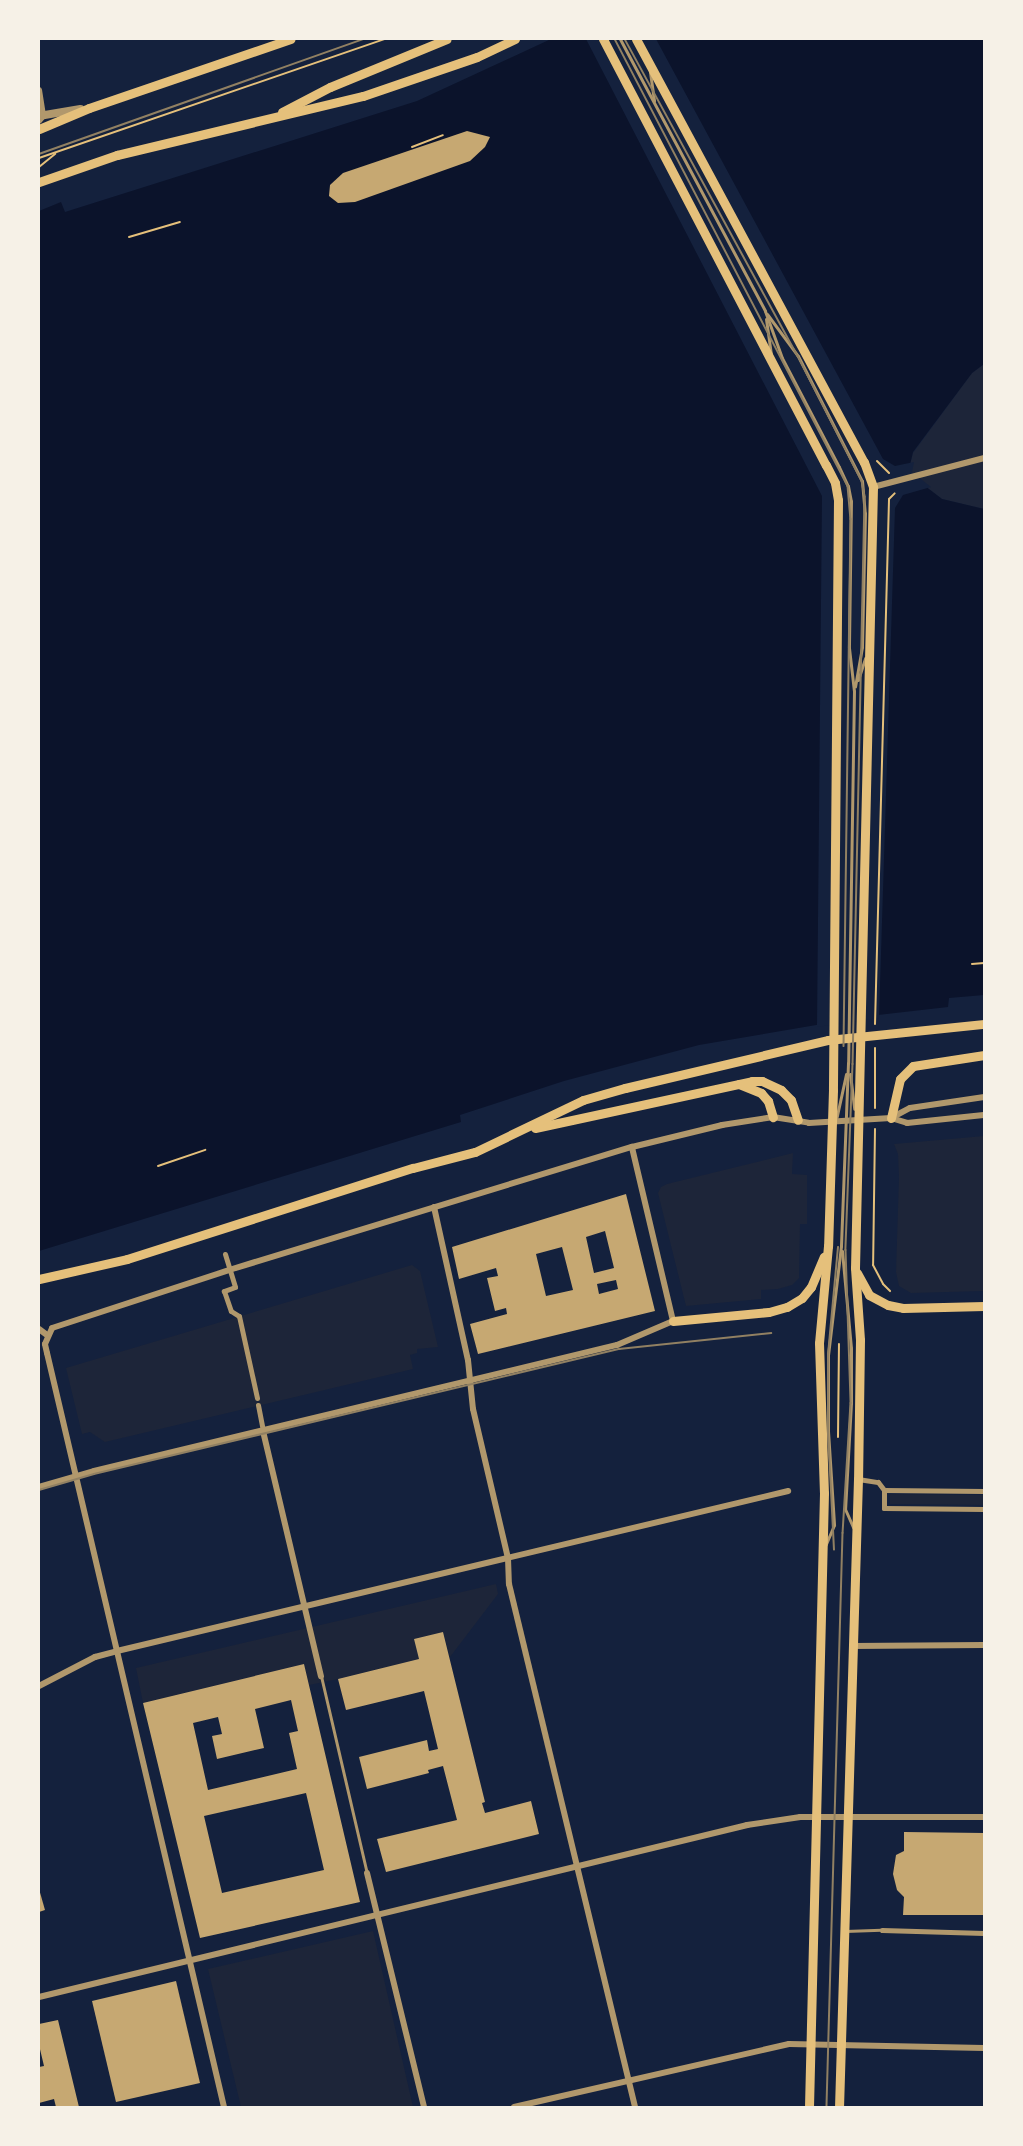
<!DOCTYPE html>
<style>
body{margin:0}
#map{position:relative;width:1023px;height:2146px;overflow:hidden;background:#14213d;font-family:Overpass,sans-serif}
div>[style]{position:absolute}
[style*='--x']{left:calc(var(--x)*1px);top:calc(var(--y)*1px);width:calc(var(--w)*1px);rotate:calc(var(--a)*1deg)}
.green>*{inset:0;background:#1d2539}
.water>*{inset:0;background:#0b132b}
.pier>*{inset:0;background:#14213d}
.building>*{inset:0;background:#c6a872}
.path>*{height:2px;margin:-1px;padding:0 1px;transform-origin:1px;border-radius:1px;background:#e5c07b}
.service>*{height:3px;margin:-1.5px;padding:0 1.5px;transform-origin:1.5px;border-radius:1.5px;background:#b1986c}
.pedestrian>*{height:5px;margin:-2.5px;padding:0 2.5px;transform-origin:2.5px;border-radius:2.5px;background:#b1986c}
.minor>*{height:6px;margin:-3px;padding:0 3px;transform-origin:3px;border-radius:3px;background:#b1986c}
.tertiary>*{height:8px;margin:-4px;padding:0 4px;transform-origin:4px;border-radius:4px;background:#b1986c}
.secondary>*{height:9px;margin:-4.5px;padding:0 4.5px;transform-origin:4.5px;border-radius:4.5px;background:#e5c07b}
.tram>*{height:1.5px;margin:-0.75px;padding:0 0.75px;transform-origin:0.75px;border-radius:0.75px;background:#918062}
span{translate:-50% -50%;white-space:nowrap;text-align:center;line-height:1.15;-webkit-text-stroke:6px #f6f1e7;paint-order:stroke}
.frame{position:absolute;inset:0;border:40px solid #f6f1e7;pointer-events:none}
</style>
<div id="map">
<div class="green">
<i style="clip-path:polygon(984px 364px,984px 509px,942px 499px,908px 473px,913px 453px,972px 373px)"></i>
<i style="clip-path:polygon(984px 1136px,984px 1291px,911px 1293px,899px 1286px,896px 1272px,899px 1177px,898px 1154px,894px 1144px)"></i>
<i style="clip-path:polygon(793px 1153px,792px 1174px,807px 1175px,807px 1224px,800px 1224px,799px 1278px,792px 1285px,778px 1289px,761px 1290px,761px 1299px,686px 1306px,658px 1193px,661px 1187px,667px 1184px)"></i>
<i style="clip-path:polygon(412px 1265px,420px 1271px,438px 1347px,417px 1349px,417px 1353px,410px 1355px,413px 1369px,105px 1442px,90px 1432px,82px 1434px,66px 1368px)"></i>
<i style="clip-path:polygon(890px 1494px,984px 1495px,984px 1505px,890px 1504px)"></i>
<i style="clip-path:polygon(496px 1584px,498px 1594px,450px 1657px,443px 1632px,414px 1639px,419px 1659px,338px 1679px,309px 1685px,304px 1664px,143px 1703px,136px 1668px)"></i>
<i style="clip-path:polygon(373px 1931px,413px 2107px,241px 2107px,208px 1969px)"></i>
</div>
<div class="water">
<i style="clip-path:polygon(551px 39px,984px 39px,984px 364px,972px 373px,913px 452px,908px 473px,942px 499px,984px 509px,984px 995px,949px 998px,948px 1007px,869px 1016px,699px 1045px,564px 1081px,460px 1115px,461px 1122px,39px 1251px,39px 211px,61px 202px,65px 212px,417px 101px)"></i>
</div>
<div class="pier">
<i style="clip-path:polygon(586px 39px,656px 39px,883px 459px,895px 466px,914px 462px,912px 472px,931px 487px,903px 495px,895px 508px,879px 1018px,817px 1027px,822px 496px)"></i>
</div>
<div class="building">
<i style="clip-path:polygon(467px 131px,490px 137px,485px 147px,470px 161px,355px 202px,338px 203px,329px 196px,330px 185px,343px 173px)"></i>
<i style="clip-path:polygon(evenodd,626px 1194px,655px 1311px,478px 1354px,470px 1324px,507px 1314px,506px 1308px,495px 1311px,487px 1278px,498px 1276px,496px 1268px,459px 1279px,452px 1247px,626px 1194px,605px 1231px,614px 1268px,594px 1273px,586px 1237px,605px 1231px,626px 1194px,562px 1247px,573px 1290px,546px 1296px,536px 1254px,562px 1247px,626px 1194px,616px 1280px,618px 1289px,599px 1294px,597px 1284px,616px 1280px)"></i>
<i style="clip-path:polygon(443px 1632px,485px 1802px,482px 1803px,485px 1813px,531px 1801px,539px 1834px,386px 1872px,377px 1839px,457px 1820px,443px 1766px,428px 1770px,429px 1773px,367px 1789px,359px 1757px,427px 1740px,429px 1751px,438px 1749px,424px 1691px,346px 1710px,338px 1679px,419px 1659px,414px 1639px)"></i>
<i style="clip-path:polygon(evenodd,304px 1664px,360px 1902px,200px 1938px,143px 1703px,304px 1664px,291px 1700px,298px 1731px,289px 1733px,297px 1769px,208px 1790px,193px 1723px,218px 1717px,222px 1734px,212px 1736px,217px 1759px,264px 1748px,255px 1709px,291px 1700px,304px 1664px,306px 1793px,324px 1870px,222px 1893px,204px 1816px,306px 1793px)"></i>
<i style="clip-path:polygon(904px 1832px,984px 1833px,984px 1915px,903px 1915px,904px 1897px,897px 1890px,893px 1874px,896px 1855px,904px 1851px)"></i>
<i style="clip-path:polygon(39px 1889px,45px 1910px,39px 1912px)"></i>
<i style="clip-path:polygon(176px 1981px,200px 2083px,116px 2102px,92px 2001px)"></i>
<i style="clip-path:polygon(58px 2020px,79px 2107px,56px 2107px,54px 2099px,39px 2103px,39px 2067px,44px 2066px,39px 2045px,39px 2024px)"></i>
</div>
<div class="path">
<i style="--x:412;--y:147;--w:33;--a:-21"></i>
<i style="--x:39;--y:158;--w:366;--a:-19"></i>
<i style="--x:39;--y:167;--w:21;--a:-39"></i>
<i style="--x:129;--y:237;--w:53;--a:-16.4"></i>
<i style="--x:877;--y:461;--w:17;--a:45"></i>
<i style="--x:972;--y:964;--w:12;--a:-5"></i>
<i style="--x:875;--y:1024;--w:525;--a:-88.47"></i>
<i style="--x:889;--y:499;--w:8;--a:-45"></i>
<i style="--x:875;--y:1108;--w:60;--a:-90"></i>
<i style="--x:875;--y:1129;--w:136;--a:90.8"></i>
<i style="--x:873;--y:1265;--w:21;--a:62"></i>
<i style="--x:883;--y:1284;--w:10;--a:45"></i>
<i style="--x:158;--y:1166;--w:50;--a:-18.8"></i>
<i style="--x:838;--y:1437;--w:93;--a:-89.4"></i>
</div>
<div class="service">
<i style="--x:620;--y:39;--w:308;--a:61.9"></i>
<i style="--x:765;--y:311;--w:50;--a:70.1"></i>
<i style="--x:782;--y:358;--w:123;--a:62.4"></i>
<i style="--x:839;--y:467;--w:21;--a:65"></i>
<i style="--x:848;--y:486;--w:15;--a:79"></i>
<i style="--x:851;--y:501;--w:147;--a:90.8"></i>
<i style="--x:849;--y:648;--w:43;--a:83.4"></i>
<i style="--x:854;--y:691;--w:372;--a:90.9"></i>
<i style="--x:848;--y:1063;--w:183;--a:92.2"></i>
<i style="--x:841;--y:1246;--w:110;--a:96.8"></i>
<i style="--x:828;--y:1355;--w:76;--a:90"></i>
<i style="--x:828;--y:1431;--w:94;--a:86.3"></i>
<i style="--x:834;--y:1525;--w:21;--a:113"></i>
<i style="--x:650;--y:72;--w:29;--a:82"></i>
<i style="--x:767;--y:314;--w:52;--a:53.6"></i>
<i style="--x:798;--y:356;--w:140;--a:62.9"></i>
<i style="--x:862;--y:481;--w:32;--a:85"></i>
<i style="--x:865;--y:513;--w:134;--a:91.3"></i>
<i style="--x:862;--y:647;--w:40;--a:100"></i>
<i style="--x:766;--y:319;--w:35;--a:82"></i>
<i style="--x:858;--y:680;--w:23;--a:-72"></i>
<i style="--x:850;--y:1074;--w:35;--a:83"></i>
<i style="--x:836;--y:1120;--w:47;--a:-77.7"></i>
<i style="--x:842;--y:1251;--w:97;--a:84.7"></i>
<i style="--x:851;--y:1348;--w:55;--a:90"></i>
<i style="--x:851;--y:1403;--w:106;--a:93.2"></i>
<i style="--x:845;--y:1509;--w:20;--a:66"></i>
<i style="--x:321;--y:1676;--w:202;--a:76.9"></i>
<i style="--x:845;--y:1931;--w:36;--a:-2"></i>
</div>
<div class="pedestrian">
<i style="--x:225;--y:1254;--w:34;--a:73"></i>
<i style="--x:235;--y:1287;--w:12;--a:160"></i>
<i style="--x:224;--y:1291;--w:21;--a:71"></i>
<i style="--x:231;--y:1311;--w:9;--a:32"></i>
<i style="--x:239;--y:1316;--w:84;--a:77.6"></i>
<i style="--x:258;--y:1405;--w:26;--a:79"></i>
<i style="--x:858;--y:1479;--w:20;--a:9"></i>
<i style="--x:878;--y:1482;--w:10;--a:53"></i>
<i style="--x:884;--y:1490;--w:100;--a:0.6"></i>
<i style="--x:884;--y:1490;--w:18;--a:90"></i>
<i style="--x:884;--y:1508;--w:100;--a:0.6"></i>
<i style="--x:882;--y:1930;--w:102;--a:1.7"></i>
</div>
<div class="minor">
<i style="--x:39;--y:90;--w:26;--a:81"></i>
<i style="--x:43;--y:116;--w:6;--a:129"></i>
<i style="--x:873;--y:487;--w:115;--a:-14.6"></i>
<i style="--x:891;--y:1118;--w:21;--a:-28"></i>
<i style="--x:910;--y:1108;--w:75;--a:-8.5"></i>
<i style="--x:434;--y:1207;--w:157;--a:77.5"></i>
<i style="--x:468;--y:1360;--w:49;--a:84.2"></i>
<i style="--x:473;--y:1409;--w:153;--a:76.8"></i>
<i style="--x:508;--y:1558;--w:26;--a:88"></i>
<i style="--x:509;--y:1584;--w:538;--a:76.45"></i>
<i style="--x:39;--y:1329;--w:10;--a:37"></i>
<i style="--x:263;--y:1431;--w:252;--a:76.7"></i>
<i style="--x:39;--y:1487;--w:57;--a:-16.2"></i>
<i style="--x:94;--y:1471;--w:538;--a:-13.55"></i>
<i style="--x:617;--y:1345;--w:61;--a:-23.2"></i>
<i style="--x:673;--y:1321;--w:179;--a:-103.3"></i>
<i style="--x:852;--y:1646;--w:132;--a:-0.4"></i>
<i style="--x:39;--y:1686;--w:63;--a:-27.4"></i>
<i style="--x:95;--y:1657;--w:23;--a:-15"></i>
<i style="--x:117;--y:1651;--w:690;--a:-13.41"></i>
<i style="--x:367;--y:1873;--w:241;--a:76.3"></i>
<i style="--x:39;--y:1997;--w:729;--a:-13.65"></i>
<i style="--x:747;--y:1825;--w:54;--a:-8.6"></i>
<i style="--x:800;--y:1817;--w:184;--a:0"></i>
<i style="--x:224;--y:2107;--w:774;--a:-103.21"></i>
<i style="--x:47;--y:1353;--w:9;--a:-103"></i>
<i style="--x:45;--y:1344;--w:17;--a:-66"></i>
<i style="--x:52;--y:1328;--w:186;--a:-18.1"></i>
<i style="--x:229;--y:1270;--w:421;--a:-17"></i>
<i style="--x:632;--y:1147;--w:93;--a:-13.7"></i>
<i style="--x:722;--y:1125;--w:52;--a:-8.9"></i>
<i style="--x:773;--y:1117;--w:36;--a:9"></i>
<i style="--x:809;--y:1123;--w:82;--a:-3.5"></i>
<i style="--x:891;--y:1118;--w:17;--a:17"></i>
<i style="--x:907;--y:1123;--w:77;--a:-5.9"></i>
<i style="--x:514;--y:2107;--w:282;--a:-12.9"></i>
<i style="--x:789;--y:2044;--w:195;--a:1.2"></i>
</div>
<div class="tertiary">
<i style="--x:39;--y:116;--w:42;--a:-9.7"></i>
</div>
<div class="secondary">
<i style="--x:603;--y:39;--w:481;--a:62.4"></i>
<i style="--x:826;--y:465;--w:20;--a:63"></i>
<i style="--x:835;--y:483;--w:17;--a:80"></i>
<i style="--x:838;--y:500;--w:590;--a:90.49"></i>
<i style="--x:833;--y:1090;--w:156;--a:91.8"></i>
<i style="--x:828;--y:1246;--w:97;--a:95.3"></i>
<i style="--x:819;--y:1343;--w:150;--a:88.1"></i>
<i style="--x:824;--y:1493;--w:614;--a:91.4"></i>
<i style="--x:636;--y:39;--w:481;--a:61.7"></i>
<i style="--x:864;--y:462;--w:27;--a:70"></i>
<i style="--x:873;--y:487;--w:781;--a:91.32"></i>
<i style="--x:855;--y:1268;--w:72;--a:86"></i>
<i style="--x:860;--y:1340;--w:139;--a:90.8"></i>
<i style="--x:858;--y:1479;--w:628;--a:91.73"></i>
<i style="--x:282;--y:112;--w:54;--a:-27.5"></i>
<i style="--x:330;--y:87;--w:126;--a:-22.3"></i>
<i style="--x:39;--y:129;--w:54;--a:-22.8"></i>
<i style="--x:89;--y:108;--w:213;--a:-18.9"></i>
<i style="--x:39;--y:182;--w:83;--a:-19.1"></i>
<i style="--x:117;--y:155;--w:253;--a:-13.5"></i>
<i style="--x:363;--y:96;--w:120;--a:-18.9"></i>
<i style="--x:477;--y:57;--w:42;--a:-25.3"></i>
<i style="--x:739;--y:1084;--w:24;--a:22"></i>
<i style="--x:761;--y:1093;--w:11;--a:49"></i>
<i style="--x:768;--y:1101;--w:17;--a:73"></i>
<i style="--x:891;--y:1118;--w:40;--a:-77"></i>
<i style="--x:900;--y:1079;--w:18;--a:-45"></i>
<i style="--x:913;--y:1066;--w:72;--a:-8.8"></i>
<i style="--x:535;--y:1128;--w:222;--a:-12.2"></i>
<i style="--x:752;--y:1081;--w:10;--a:0"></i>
<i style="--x:762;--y:1081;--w:21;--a:25"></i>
<i style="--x:781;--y:1090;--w:14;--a:45"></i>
<i style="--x:791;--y:1100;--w:21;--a:71"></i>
<i style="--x:857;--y:1273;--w:25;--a:61"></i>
<i style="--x:869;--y:1295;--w:21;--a:28"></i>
<i style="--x:888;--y:1305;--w:15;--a:11"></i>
<i style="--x:903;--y:1308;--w:81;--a:-1.4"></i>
<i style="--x:39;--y:1279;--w:90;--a:-12.8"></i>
<i style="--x:127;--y:1259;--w:300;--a:-17.7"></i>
<i style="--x:413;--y:1168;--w:64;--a:-14.5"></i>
<i style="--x:475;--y:1152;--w:120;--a:-25.7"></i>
<i style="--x:583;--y:1100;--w:44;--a:-15.9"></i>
<i style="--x:625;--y:1088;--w:209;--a:-13.3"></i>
<i style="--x:828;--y:1040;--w:157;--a:-5.9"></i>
<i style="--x:673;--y:1321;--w:96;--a:-5.4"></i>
<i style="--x:769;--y:1312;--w:19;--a:-16"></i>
<i style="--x:787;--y:1307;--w:17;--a:-31"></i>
<i style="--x:802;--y:1298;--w:14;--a:-51"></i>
<i style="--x:811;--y:1287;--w:33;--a:-67"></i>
</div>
<div class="tram">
<i style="--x:615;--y:39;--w:504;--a:62.47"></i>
<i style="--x:848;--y:486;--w:33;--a:85"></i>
<i style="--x:851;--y:519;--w:527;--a:90.76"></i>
<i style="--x:625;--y:39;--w:361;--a:61.4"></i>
<i style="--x:798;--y:356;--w:140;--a:62.9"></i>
<i style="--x:862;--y:481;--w:16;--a:79"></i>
<i style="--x:865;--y:497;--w:567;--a:91.21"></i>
<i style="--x:853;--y:1064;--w:186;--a:92.2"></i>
<i style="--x:846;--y:1250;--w:153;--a:88.1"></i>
<i style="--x:851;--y:1403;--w:130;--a:93.5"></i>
<i style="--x:843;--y:1533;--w:574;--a:91.6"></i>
<i style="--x:39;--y:154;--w:345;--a:-19.5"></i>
<i style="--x:39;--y:1490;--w:57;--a:-16.2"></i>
<i style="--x:94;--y:1474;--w:540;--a:-13.39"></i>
<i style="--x:619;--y:1349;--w:153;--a:-6"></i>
<i style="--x:834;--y:1550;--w:119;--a:-92.9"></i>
<i style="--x:828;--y:1431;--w:76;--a:-90"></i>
<i style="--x:828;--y:1355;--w:108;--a:-84.7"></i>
</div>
<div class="frame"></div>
</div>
